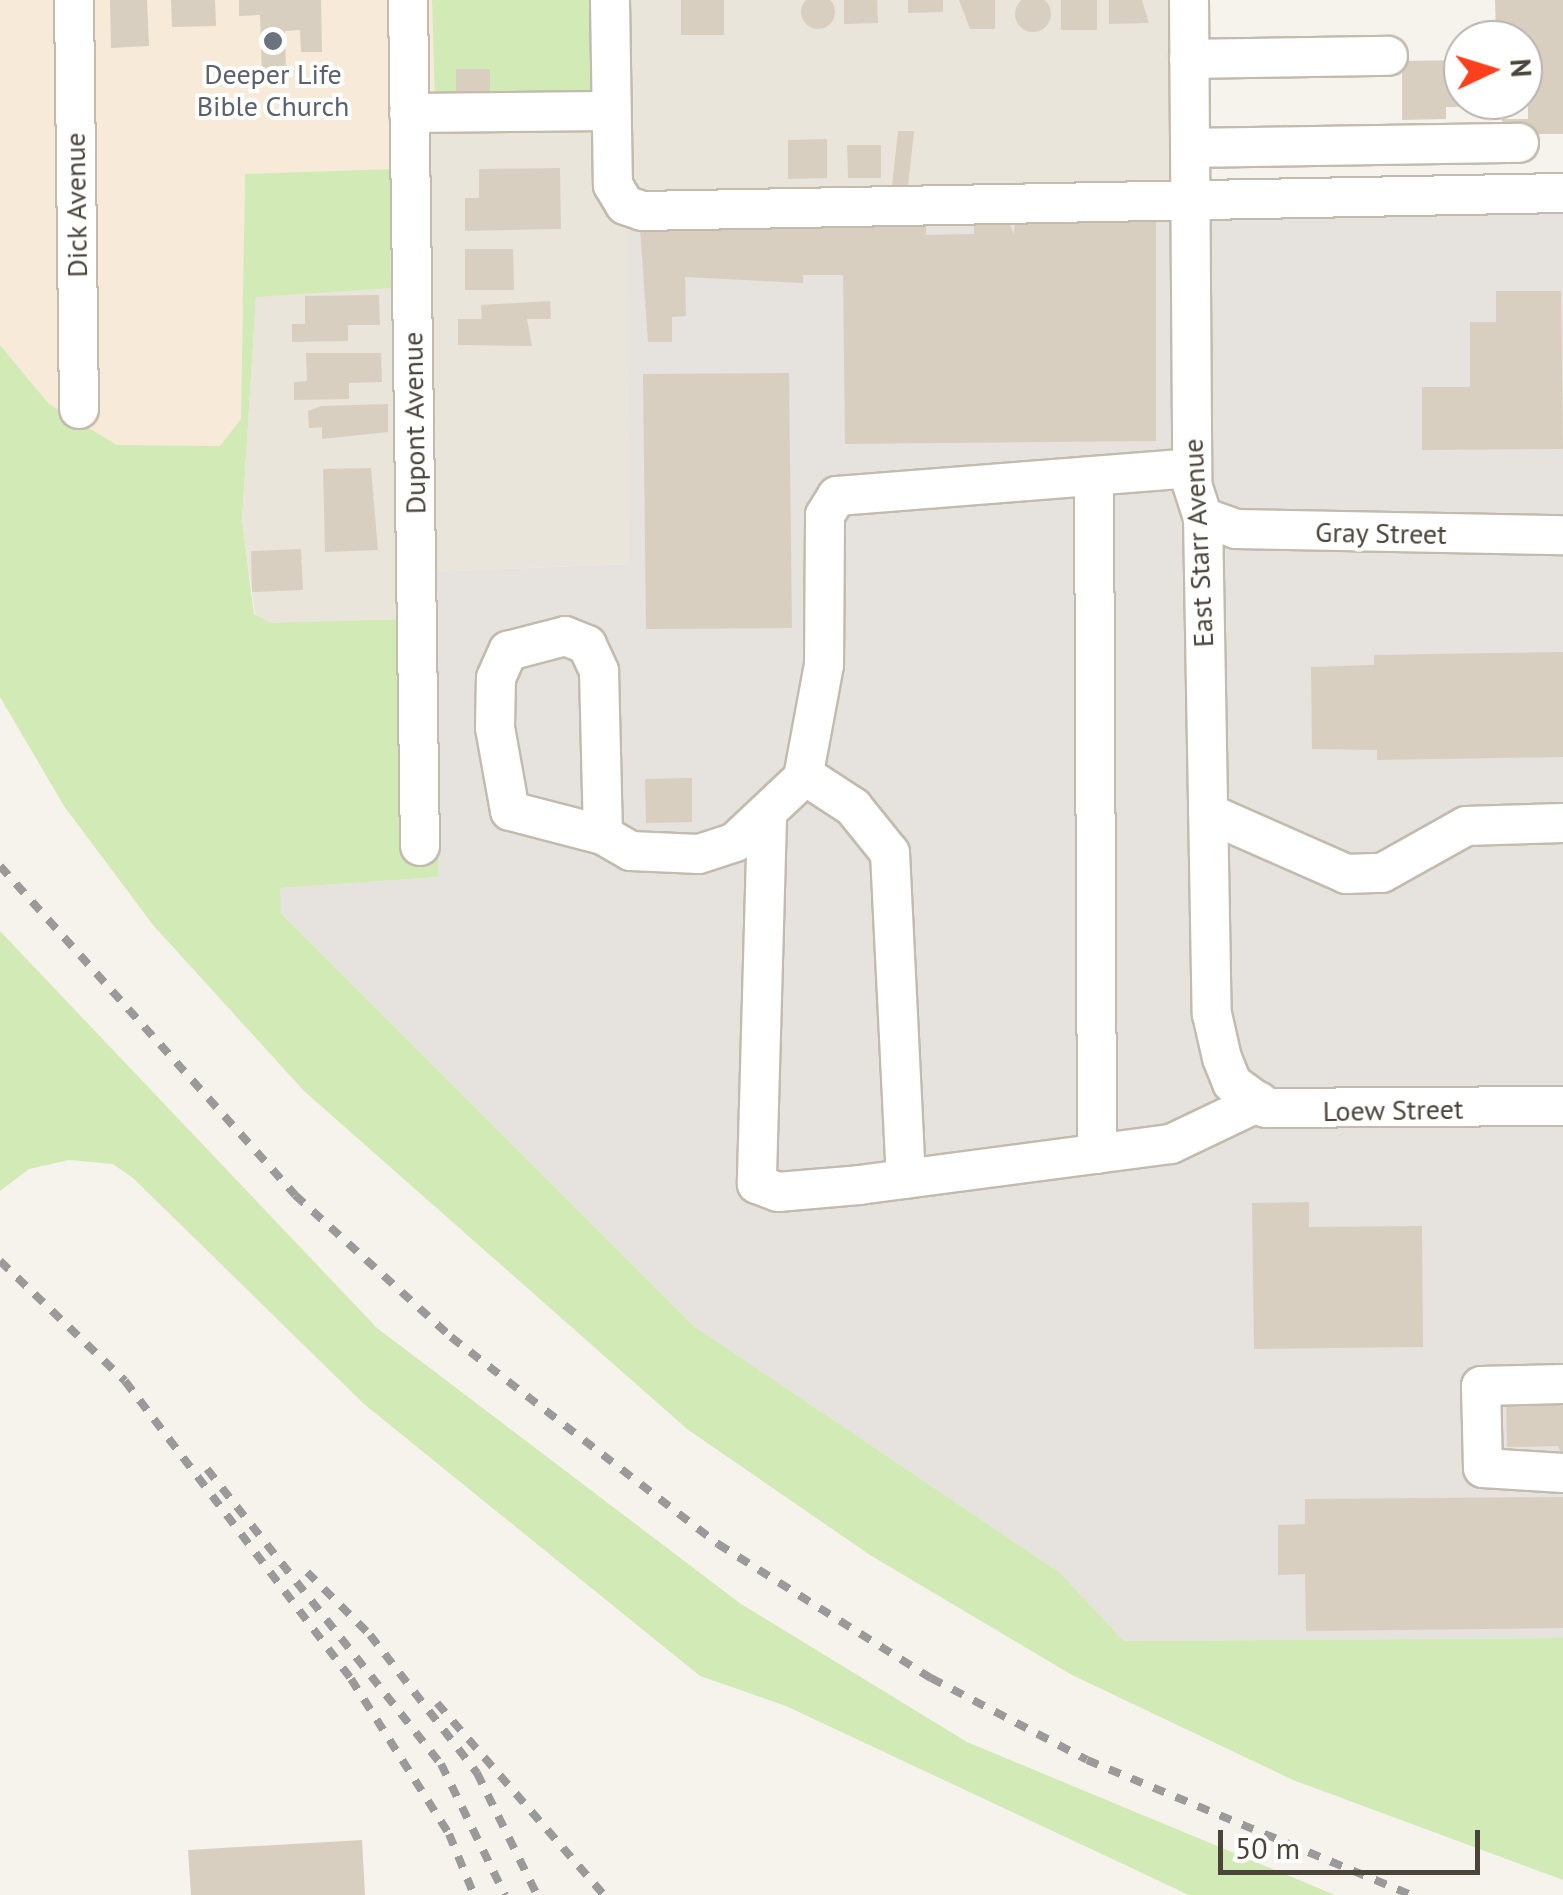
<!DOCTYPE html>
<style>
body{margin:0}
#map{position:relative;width:1563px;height:1895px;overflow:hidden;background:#f6f3ec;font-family:"PT Sans",sans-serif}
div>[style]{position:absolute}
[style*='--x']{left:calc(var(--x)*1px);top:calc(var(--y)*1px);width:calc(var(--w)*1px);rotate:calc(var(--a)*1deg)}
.residential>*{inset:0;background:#eae5da}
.commercial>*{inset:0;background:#f7ead8}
.industrial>*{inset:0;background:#e6e2dd}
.green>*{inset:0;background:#d2eab5}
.building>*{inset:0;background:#d8cfc1}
.round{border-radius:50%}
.roads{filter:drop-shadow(2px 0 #c2bbae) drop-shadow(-2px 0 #c2bbae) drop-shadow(0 2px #c2bbae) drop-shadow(0 -2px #c2bbae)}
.minor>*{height:38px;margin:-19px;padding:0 19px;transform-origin:19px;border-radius:19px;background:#fff}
.rail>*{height:8px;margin-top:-4px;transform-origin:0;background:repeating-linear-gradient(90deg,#9a9a9a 0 12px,transparent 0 24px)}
.dots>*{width:28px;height:28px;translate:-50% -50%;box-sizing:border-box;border:5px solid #fff;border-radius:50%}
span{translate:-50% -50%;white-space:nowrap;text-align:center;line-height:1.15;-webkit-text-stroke:8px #fff;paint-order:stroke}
.worship-label{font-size:28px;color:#5b616d}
.street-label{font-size:28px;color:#4b4439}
.north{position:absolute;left:1443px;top:20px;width:100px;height:100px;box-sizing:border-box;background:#fff;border:2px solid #b7b4b0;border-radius:50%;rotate:86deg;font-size:28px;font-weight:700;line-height:40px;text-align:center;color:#4b4439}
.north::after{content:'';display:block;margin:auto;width:35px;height:45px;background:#fc3f1d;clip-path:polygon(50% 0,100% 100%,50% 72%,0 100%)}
.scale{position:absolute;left:1218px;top:1830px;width:262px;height:45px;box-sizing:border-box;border:5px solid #4b4439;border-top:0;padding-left:12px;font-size:30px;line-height:35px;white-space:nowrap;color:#4b4439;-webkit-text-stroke:8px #fff;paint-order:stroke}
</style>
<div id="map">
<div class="residential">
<i style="clip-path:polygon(601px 0,1195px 0,1204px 203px,629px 564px,425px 572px,403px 619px,270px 624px,255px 614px,242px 520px,256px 296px,391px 287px,390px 169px,435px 106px)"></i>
</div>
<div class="commercial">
<i style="clip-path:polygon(0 0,432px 0,435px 106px,390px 169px,245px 174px,241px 419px,220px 446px,117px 445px,49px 404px,0 345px)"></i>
</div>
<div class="industrial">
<i style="clip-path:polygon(1563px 198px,1563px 1638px,1124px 1641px,1059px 1572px,695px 1327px,281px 913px,279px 888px,439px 877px,425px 572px,629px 564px,627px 215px)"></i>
</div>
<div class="green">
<i style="clip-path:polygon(432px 0,601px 0,603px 103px,435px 106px)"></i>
<i style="clip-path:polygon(390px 169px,391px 288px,256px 297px,242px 520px,254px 614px,270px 623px,403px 619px,428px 627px,439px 877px,280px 888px,281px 913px,695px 1327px,1059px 1572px,1124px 1641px,1563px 1638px,1563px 1880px,1293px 1780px,1072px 1675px,870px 1555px,687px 1429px,304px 1091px,153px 925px,64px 806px,0 697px,0 345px,49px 404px,117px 445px,220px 446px,241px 419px,245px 174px)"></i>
<i style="clip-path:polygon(0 931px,377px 1328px,741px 1604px,967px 1742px,1335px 1895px,1189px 1895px,786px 1706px,700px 1676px,364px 1404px,133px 1178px,113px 1164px,69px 1160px,29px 1169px,0 1191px)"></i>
</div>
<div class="building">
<i class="round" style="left:801px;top:-5px;width:34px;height:34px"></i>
<i class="round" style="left:1015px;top:-4px;width:36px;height:36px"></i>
<i style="clip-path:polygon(110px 0,147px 0,149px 46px,111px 48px)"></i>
<i style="clip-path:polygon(171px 0,215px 0,216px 26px,172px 27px)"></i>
<i style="clip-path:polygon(239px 0,321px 0,322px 52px,301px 52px,300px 30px,285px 31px,286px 74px,262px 74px,260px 15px,239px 16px)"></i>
<i style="clip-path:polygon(681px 0,724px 0,724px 35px,681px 35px)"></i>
<i style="clip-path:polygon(844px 0,877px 0,878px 23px,844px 24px)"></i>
<i style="clip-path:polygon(908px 0,943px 0,943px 12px,908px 13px)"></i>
<i style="clip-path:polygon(959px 0,995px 0,995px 29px,970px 29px)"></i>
<i style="clip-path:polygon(1061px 0,1097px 0,1097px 30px,1061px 30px)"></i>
<i style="clip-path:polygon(1109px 0,1142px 0,1149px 23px,1109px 24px)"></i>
<i style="clip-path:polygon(1495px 0,1563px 0,1563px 134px,1503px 134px,1502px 119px,1528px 119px,1528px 106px,1446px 107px,1446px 119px,1402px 120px,1402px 61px,1463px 60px,1463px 100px,1523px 100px,1523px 40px,1496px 40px)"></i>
<i style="clip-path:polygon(456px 69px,490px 69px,490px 98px,456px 98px)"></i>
<i style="clip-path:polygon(898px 131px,914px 131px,908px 187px,892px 186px)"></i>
<i style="clip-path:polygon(827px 139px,827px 178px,788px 179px,788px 140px)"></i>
<i style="clip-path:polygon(847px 145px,881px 145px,881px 178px,848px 178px)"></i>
<i style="clip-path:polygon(560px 168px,561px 229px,465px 231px,465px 198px,479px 198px,479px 169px)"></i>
<i style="clip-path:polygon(974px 219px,1007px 219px,1014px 234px,1015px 222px,1156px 222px,1156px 441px,845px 444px,843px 275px,803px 275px,803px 283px,685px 277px,686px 316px,672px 317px,672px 342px,648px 342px,640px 228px,926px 221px,926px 235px,974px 234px)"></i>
<i style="clip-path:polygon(465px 249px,513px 249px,514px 290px,465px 290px)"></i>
<i style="clip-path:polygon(1496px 291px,1561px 291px,1563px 449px,1422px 450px,1422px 387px,1470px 387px,1470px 322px,1496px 322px)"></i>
<i style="clip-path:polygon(379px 295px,380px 325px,348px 325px,348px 341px,292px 342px,292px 324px,305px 324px,305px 296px)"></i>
<i style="clip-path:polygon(550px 301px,551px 319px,527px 319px,532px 346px,458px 345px,458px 319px,482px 319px,481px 305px)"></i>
<i style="clip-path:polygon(306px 353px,381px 353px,382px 382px,349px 383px,349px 399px,294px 400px,294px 382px,307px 381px)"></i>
<i style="clip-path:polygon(789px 373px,792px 628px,646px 629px,643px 374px)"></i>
<i style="clip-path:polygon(388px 404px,388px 432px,322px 439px,322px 427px,309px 428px,308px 411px,321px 406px)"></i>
<i style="clip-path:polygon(371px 468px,378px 550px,325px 552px,323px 469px)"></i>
<i style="clip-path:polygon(301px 549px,303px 590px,252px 592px,251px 551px)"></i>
<i style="clip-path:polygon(1563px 652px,1563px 757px,1377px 760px,1377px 750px,1312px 749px,1311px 667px,1374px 665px,1374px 655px)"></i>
<i style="clip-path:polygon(692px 778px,692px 822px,646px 823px,645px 779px)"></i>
<i style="clip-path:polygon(1309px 1202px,1309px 1227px,1422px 1226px,1423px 1347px,1254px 1349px,1252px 1203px)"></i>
<i style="clip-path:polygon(1563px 1399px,1563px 1458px,1558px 1446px,1507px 1447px,1506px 1400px)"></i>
<i style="clip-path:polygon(1563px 1497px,1563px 1628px,1306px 1631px,1305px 1574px,1278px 1575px,1278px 1525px,1305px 1524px,1305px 1499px)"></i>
<i style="clip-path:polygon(362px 1840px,365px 1895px,191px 1895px,188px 1850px)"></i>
</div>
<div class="roads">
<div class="minor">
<i style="--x:74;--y:0;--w:409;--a:89.3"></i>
<i style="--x:408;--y:0;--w:846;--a:89.19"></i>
<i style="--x:610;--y:0;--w:185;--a:89.1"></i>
<i style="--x:613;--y:185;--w:23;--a:59"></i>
<i style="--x:625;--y:205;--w:18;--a:19"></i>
<i style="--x:642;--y:211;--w:921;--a:-1.12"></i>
<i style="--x:1189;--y:0;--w:484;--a:89.6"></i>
<i style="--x:1192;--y:484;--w:35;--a:72"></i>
<i style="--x:1203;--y:517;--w:497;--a:89"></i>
<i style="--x:1212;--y:1014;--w:45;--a:77.2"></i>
<i style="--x:1222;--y:1058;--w:27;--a:68"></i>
<i style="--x:1232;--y:1083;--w:42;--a:36.3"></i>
<i style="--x:1266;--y:1108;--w:297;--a:-0.4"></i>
<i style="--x:1189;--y:59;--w:199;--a:-0.9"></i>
<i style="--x:409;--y:113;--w:201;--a:-0.6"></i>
<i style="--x:1190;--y:148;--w:329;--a:-0.9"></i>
<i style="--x:1094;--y:480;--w:674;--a:89.74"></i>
<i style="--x:1203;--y:517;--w:35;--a:20"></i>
<i style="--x:1236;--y:529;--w:327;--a:1.1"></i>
<i style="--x:804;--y:775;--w:59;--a:33.1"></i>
<i style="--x:853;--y:807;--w:59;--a:51.2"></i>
<i style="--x:890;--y:853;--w:326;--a:87.2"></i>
<i style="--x:1208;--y:813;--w:151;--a:23.8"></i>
<i style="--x:1346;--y:874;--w:36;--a:-2"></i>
<i style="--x:1382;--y:873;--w:96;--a:-29.2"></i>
<i style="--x:1466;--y:826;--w:97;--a:-1.8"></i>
<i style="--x:767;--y:818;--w:366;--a:91.6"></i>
<i style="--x:757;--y:1184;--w:22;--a:21"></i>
<i style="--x:778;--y:1192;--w:81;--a:-4.9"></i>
<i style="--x:859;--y:1185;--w:315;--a:-7.5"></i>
<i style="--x:1171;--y:1144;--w:98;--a:-25.5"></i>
<i style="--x:603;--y:835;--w:96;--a:-165.5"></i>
<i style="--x:510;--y:811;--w:84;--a:-100.2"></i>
<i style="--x:495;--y:728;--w:50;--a:-88.9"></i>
<i style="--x:496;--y:678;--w:30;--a:-66"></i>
<i style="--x:508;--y:651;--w:59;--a:-14.7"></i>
<i style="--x:565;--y:636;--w:24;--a:22"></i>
<i style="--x:587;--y:645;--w:29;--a:65"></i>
<i style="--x:599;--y:671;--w:164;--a:88.6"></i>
<i style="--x:603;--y:835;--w:32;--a:30"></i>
<i style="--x:631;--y:851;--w:68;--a:2.5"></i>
<i style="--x:699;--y:854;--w:38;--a:-18"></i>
<i style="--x:735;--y:842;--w:93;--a:-43.3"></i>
<i style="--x:803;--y:778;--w:115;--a:-79.5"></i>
<i style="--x:824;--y:665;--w:150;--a:-89.6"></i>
<i style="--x:825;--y:515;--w:22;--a:-58"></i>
<i style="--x:837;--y:496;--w:356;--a:-4.5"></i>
<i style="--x:1563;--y:1384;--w:82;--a:178.6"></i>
<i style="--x:1481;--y:1386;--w:82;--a:88.6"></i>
<i style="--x:1483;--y:1468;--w:80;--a:3.6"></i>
</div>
</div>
<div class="rail">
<i style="--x:0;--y:866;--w:442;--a:48.1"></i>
<i style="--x:295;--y:1195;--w:211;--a:42.3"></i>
<i style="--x:451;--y:1337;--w:338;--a:37.8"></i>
<i style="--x:718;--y:1544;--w:252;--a:32.2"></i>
<i style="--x:931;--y:1678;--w:176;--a:27.7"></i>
<i style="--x:1087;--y:1760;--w:351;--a:22.6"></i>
<i style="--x:0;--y:1261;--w:173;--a:43.8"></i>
<i style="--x:125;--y:1381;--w:374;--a:52.8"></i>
<i style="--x:351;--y:1679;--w:183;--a:57.7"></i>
<i style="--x:449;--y:1834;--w:66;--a:67.7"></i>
<i style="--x:207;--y:1469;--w:377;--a:51.6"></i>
<i style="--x:441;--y:1764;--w:146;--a:64"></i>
<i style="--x:307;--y:1572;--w:89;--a:45"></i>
<i style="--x:370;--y:1635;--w:175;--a:52.2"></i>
<i style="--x:477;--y:1773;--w:136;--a:63.8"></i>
<i style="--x:437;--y:1703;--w:254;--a:49"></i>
</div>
<div class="dots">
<i style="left:273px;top:41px;background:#6b7280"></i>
</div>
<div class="worship-label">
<span style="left:273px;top:90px">Deeper Life<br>Bible Church</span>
</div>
<div class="street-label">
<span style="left:76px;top:205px;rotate:-91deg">Dick Avenue</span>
<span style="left:414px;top:423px;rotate:-91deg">Dupont Avenue</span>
<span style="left:1381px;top:533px;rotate:1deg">Gray Street</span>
<span style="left:1198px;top:543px;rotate:-93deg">East Starr Avenue</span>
<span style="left:1393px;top:1110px;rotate:-1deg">Loew Street</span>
</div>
<div class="north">N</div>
<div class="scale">50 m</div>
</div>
